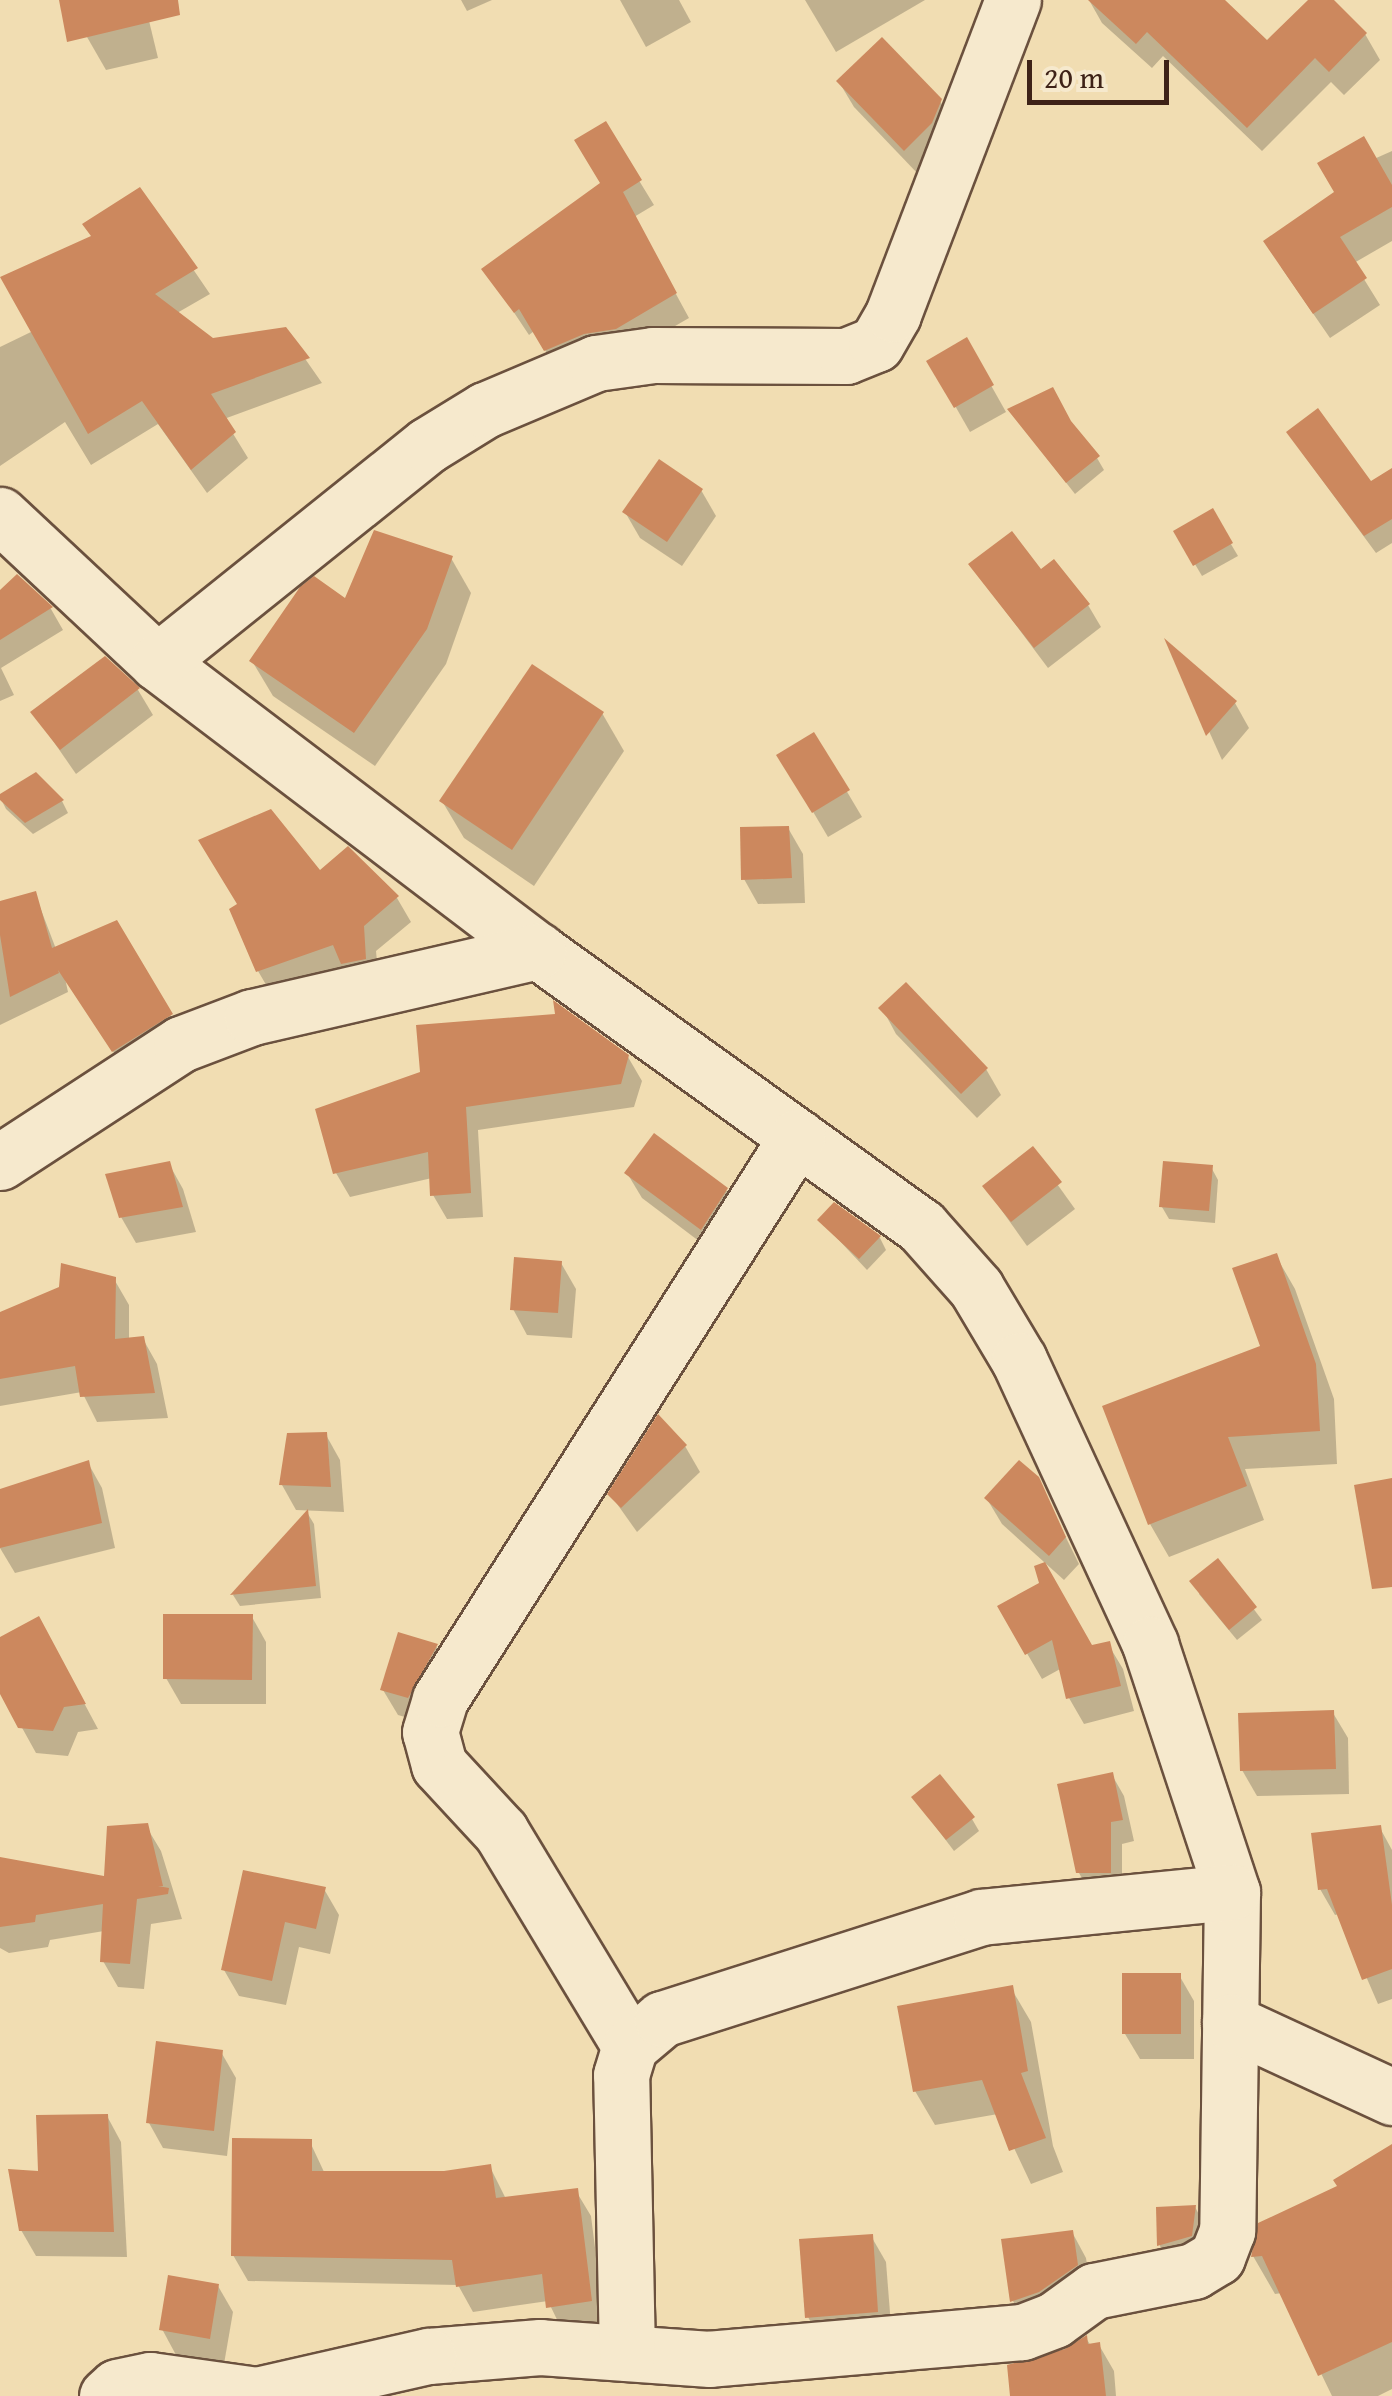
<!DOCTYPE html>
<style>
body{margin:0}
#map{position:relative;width:1392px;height:2396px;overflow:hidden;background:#f1ddb2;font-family:"Gentium Book Plus",serif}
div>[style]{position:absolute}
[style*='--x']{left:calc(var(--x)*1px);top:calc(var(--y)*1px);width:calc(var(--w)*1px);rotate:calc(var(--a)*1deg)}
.shadow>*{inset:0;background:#0003}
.building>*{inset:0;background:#cc885e}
.roads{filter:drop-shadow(2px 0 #6b513e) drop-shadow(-2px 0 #6b513e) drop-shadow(0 2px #6b513e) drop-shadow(0 -2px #6b513e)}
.minor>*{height:55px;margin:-27.5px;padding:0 27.5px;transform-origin:27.5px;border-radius:27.5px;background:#f6e9cd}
span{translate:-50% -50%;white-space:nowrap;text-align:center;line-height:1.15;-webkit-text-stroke:10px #f6e9cd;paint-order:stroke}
.scale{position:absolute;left:1027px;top:60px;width:142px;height:45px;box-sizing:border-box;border:5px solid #3e2217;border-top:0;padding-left:12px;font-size:30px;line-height:35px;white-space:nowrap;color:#3e2217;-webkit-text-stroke:8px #f6e9cd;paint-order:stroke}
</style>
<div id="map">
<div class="shadow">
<i style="clip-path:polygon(83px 0,144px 0,158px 58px,106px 70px,87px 37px)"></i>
<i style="clip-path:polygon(461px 0,492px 0,467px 11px)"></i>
<i style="clip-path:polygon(620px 0,679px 0,691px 22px,646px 47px)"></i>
<i style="clip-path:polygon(805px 0,925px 0,836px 52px)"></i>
<i style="clip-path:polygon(1089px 0,1221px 0,1267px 44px,1312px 0,1331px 0,1365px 34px,1380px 60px,1344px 95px,1331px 82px,1262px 151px,1163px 56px,1152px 68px,1102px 23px)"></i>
<i style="clip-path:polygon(839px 82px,940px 101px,955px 127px,919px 175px,854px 107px)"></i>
<i style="clip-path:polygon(605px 125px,654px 205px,634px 217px,689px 318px,630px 352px,559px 374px,534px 331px,529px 335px,485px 269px,603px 184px)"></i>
<i style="clip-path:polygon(1392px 151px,1392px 241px,1354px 263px,1380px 305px,1330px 338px,1281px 267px,1337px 193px,1374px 159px)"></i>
<i style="clip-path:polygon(139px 190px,210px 294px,177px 313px,212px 340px,285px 330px,322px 383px,224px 419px,248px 458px,207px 493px,158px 424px,91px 465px,65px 422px,0 466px,0 347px,33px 331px,93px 237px)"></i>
<i style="clip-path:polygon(966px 341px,1006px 412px,970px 432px,930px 362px)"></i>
<i style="clip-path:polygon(1010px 411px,1097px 458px,1104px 470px,1075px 494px)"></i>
<i style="clip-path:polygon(1300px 450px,1371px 484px,1392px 471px,1392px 543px,1376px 553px)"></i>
<i style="clip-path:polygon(701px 490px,716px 516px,682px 566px,640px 538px,625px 512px)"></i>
<i style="clip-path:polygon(1212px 512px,1238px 556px,1202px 576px,1176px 532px)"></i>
<i style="clip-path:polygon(451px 558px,471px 593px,446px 664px,375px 766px,273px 696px,252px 661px,346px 602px)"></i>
<i style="clip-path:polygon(971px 565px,1088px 605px,1101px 627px,1048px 668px)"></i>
<i style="clip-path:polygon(17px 577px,51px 609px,63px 630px,1px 668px,14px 695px,0 701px,0 594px)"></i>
<i style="clip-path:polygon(1171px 647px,1235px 703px,1249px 728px,1222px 760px)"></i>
<i style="clip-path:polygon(104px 659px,138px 690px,153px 715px,76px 774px,33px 712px)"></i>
<i style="clip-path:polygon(602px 713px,624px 751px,534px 886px,464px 838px,442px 801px)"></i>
<i style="clip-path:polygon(814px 736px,862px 817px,828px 837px,780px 756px)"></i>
<i style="clip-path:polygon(0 797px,62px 801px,68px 813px,33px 834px,6px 809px)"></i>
<i style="clip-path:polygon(788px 828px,803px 854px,805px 903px,758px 904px,744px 879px)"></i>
<i style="clip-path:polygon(319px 874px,397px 898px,411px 922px,376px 951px,379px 983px,272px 995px,258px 971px)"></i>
<i style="clip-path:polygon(35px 894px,56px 949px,116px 924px,181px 1033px,124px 1068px,65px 978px,68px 992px,0 1025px,0 904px)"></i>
<i style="clip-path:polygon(882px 1008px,986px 1069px,1001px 1095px,977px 1118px,896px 1034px)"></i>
<i style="clip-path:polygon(628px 1057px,642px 1081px,634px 1107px,478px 1130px,483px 1217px,447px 1219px,433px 1195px,432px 1178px,350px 1197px,336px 1173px,422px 1074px)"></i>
<i style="clip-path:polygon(1032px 1149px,1075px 1209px,1027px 1246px,985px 1187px)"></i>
<i style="clip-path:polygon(169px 1164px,183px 1189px,196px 1232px,136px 1243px,121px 1217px)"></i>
<i style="clip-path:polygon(1211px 1167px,1218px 1180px,1215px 1223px,1169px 1219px,1162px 1207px)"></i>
<i style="clip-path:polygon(627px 1173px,726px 1190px,741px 1215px,716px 1254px,642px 1198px)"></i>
<i style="clip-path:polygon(834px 1205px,880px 1238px,886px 1250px,867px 1270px,820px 1220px)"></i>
<i style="clip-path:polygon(1276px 1256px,1295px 1289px,1334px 1399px,1337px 1464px,1245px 1469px,1264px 1520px,1169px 1557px,1150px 1524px,1263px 1348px)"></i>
<i style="clip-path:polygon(561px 1263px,576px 1289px,572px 1338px,527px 1335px,513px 1309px)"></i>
<i style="clip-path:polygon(114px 1279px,129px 1305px,129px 1340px,143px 1339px,157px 1364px,168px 1418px,97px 1422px,82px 1392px,0 1406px,0 1315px,61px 1289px)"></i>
<i style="clip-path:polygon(326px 1435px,340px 1460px,344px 1512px,296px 1510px,282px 1485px)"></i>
<i style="clip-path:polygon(685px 1446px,700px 1472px,637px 1532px,610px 1494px)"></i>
<i style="clip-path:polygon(88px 1463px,102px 1488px,115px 1548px,15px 1573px,0 1548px,0 1492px)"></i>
<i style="clip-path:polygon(1037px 1479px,1079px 1564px,1064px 1580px,1002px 1524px,987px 1499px)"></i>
<i style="clip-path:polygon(308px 1514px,314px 1524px,321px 1598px,240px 1606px,233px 1595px)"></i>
<i style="clip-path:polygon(1218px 1562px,1262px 1620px,1237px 1640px,1199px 1594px)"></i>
<i style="clip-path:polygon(1000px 1607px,1091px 1648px,1108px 1644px,1123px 1669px,1134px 1711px,1084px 1724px,1069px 1698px,1062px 1668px,1042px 1679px)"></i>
<i style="clip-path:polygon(252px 1617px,266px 1642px,266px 1704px,181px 1704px,166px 1678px)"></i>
<i style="clip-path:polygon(0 1640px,53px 1645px,98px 1729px,78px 1732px,68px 1756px,36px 1753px,0 1688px)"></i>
<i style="clip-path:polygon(436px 1646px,451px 1672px,422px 1722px,398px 1715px,383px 1690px)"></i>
<i style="clip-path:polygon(1333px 1713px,1348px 1738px,1349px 1794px,1257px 1796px,1242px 1770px)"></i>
<i style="clip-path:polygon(1112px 1775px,1124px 1796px,1134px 1841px,1122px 1844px,1122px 1894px,1091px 1894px,1079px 1873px)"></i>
<i style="clip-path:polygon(914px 1798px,972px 1819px,979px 1831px,954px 1851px)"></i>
<i style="clip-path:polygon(146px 1826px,161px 1851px,182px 1919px,151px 1924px,144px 1989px,118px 1987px,103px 1961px,104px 1931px,50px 1940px,48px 1947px,9px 1953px,0 1948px,0 1860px,107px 1879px)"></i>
<i style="clip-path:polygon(1380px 1828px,1392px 1850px,1392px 1999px,1378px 2004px,1339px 1914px,1335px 1915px,1320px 1889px)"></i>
<i style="clip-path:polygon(324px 1889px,339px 1915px,330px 1954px,299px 1947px,286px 2005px,239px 1996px,224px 1970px)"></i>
<i style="clip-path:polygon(1179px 1975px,1194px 2001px,1194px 2059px,1140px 2059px,1125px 2034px)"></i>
<i style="clip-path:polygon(1011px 1988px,1031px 2022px,1053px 2146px,1063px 2172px,1031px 2184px,998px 2114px,935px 2125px,915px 2091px)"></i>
<i style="clip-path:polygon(221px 2052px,236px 2078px,227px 2156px,163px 2148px,149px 2123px)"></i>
<i style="clip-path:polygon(107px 2116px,121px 2142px,127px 2257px,36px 2256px,21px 2230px,41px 2173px)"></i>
<i style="clip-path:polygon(310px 2142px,325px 2174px,444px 2174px,490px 2167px,506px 2199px,576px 2191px,591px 2216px,605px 2327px,563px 2332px,548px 2301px,473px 2312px,458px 2285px,248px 2281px,233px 2255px)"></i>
<i style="clip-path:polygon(1392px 2147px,1392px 2389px,1378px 2396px,1332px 2396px,1282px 2293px,1275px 2294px,1253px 2256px)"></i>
<i style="clip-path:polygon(1195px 2207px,1209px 2233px,1174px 2271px,1160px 2246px,1158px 2209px)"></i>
<i style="clip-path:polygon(1072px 2232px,1086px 2258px,1091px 2291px,1027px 2326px,1013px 2301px)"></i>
<i style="clip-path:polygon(871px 2236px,886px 2262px,892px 2338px,822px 2343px,808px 2317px)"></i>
<i style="clip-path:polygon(218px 2286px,233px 2312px,224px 2364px,176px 2355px,162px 2329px)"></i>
<i style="clip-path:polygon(1086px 2338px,1091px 2346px,1099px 2345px,1114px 2371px,1116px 2396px,1013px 2396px)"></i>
</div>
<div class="building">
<i style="clip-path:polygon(59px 0,178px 0,180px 15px,67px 42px)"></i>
<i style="clip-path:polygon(1088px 0,1225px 0,1267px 40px,1308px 0,1334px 0,1367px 33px,1329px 72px,1315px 58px,1247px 128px,1147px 32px,1136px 44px)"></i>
<i style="clip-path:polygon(882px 37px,942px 99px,932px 123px,904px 151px,836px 81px)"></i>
<i style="clip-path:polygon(606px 121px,642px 180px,623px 192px,677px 293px,616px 329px,584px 334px,544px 351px,519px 309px,514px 313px,481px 269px,600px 183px,574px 140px)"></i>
<i style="clip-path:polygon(1364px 136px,1392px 185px,1392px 207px,1340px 237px,1367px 278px,1313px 314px,1263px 241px,1334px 192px,1317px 163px)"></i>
<i style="clip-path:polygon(140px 187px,198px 268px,155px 294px,213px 338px,286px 327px,310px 358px,211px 394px,236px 432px,191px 470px,142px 401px,88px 434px,0 277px,91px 236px,82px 224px)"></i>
<i style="clip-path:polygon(967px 337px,994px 385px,954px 408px,926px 361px)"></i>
<i style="clip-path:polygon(1053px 387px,1071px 421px,1100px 456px,1066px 483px,1007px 409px)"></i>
<i style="clip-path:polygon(1318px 408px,1371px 481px,1392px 468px,1392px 519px,1364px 536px,1286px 432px)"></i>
<i style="clip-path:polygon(659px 459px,703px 489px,667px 542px,622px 512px)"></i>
<i style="clip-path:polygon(1213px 508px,1233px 543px,1193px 566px,1173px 531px)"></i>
<i style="clip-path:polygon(374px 530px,453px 556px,427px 629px,354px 733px,249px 661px,300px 587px,314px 576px,345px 598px)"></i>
<i style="clip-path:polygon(1012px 531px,1041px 569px,1054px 559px,1090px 604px,1034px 648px,968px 564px)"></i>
<i style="clip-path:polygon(17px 574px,53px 607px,0 640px,0 590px)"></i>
<i style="clip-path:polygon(1164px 638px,1237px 701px,1206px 736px)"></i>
<i style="clip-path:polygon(105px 656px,140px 688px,60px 750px,30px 712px)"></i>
<i style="clip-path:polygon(532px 664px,604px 712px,512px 850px,439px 801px)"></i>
<i style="clip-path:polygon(814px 732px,850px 790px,812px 813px,776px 755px)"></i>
<i style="clip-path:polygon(36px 772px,64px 800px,25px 823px,0 800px,0 794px)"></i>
<i style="clip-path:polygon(271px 809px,320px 870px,348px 846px,399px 896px,364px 926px,366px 959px,341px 964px,333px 945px,256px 972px,229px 909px,237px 904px,198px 840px)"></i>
<i style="clip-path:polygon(789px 826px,792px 878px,741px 880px,740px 827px)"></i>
<i style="clip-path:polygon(36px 891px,52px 948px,117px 920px,173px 1014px,112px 1052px,58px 970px,59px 973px,10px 997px,0 935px,0 901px)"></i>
<i style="clip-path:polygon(906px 982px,988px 1068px,961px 1094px,878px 1008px)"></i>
<i style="clip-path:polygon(553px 1000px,629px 1055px,621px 1084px,466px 1107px,471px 1193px,430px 1196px,428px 1152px,333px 1174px,315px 1109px,420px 1072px,416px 1025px,555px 1014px)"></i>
<i style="clip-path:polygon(654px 1133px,728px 1188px,701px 1230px,624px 1173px)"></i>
<i style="clip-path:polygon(1033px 1146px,1062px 1182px,1011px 1222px,982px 1186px)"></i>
<i style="clip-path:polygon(170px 1161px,183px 1207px,119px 1218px,105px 1174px)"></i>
<i style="clip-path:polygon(1163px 1161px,1213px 1165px,1209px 1211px,1159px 1207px)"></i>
<i style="clip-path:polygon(834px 1202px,881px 1236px,859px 1259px,817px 1220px)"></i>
<i style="clip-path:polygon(1277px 1253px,1316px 1364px,1320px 1431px,1228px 1437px,1247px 1486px,1148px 1525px,1102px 1406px,1260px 1346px,1232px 1268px)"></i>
<i style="clip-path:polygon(514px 1257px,562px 1261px,558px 1313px,510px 1310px)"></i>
<i style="clip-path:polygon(61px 1263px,116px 1277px,115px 1339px,144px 1336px,155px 1393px,80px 1397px,75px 1366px,0 1379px,0 1312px,59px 1287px)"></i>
<i style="clip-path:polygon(658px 1414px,687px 1445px,621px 1508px,607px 1494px)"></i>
<i style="clip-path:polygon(327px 1432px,331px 1487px,279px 1485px,287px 1433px)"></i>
<i style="clip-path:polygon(89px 1460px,102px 1523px,0 1548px,0 1489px)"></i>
<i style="clip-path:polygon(1019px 1460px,1039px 1477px,1066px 1537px,1049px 1556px,984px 1498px)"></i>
<i style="clip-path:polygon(1392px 1478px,1392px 1587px,1372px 1589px,1354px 1485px)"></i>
<i style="clip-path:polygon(308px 1509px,316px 1586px,230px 1595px)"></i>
<i style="clip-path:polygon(1218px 1558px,1257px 1607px,1229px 1630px,1189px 1581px)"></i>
<i style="clip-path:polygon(1045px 1562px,1092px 1645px,1110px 1641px,1121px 1686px,1066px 1699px,1052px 1640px,1025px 1655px,997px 1606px,1039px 1583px,1034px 1566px)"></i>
<i style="clip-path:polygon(163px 1614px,253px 1614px,252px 1680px,163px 1679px)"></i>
<i style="clip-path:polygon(39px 1616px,86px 1704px,64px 1707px,53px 1731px,18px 1728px,0 1694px,0 1637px)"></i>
<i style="clip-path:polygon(398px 1632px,438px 1644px,408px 1698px,380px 1690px)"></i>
<i style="clip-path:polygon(1334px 1710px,1336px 1769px,1240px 1771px,1238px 1713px)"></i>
<i style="clip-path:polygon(1113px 1772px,1123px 1820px,1111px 1822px,1111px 1873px,1076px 1873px,1057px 1784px)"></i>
<i style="clip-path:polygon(940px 1774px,975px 1817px,946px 1840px,911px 1797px)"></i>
<i style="clip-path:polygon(148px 1823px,163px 1886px,158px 1886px,169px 1888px,168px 1894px,137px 1899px,130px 1964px,100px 1962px,103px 1904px,36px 1915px,35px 1922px,0 1927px,0 1857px,104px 1876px,107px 1826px)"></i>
<i style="clip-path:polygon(1381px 1825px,1392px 1905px,1392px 1969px,1362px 1980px,1327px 1889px,1318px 1890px,1311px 1833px)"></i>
<i style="clip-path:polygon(243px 1870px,326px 1887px,316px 1929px,285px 1922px,272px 1981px,221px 1970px)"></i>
<i style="clip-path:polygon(1122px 1973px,1181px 1973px,1181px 2034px,1122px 2034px)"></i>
<i style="clip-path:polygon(1013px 1985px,1028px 2071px,1021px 2073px,1046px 2138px,1009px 2151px,982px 2080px,913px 2092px,897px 2006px)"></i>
<i style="clip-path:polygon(156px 2041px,223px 2050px,214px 2131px,146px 2123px)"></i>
<i style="clip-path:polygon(108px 2114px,114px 2232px,19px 2231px,8px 2169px,38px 2171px,36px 2115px)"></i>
<i style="clip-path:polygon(232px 2138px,312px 2139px,312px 2171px,444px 2171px,491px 2164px,496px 2198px,578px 2188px,592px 2301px,546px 2308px,542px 2274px,456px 2287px,452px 2260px,231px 2256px)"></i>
<i style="clip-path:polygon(1392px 2144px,1392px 2342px,1318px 2376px,1262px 2256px,1251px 2257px,1258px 2223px,1337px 2186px,1333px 2180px)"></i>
<i style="clip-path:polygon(1196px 2205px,1192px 2236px,1157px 2246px,1156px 2207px)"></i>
<i style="clip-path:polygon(1073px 2230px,1078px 2265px,1039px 2292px,1010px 2302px,1001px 2239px)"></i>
<i style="clip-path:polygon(873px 2234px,878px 2312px,805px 2318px,799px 2239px)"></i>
<i style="clip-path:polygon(168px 2275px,219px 2284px,210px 2339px,159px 2330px)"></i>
<i style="clip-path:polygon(1087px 2335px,1088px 2344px,1100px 2342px,1106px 2396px,1010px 2396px,1007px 2365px,1065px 2349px)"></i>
</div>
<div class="roads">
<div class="minor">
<i style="--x:0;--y:515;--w:215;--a:43.1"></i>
<i style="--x:157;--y:662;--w:478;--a:37.2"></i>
<i style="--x:538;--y:951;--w:472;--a:35.7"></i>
<i style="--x:921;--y:1226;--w:83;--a:48.4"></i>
<i style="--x:976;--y:1288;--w:84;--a:59.2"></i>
<i style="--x:1019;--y:1360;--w:313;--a:65.2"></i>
<i style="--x:1150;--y:1644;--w:261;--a:71.7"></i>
<i style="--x:1232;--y:1892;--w:339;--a:90.8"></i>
<i style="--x:1227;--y:2231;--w:28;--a:111"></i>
<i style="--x:1217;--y:2257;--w:27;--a:149"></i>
<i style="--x:1194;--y:2271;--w:102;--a:168.7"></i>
<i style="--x:1094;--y:2291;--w:49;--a:144.1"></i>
<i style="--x:1054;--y:2320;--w:34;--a:159"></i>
<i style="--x:1022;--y:2332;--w:313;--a:175.1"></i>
<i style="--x:710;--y:2359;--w:170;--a:-176"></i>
<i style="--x:540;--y:2347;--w:112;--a:175.4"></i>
<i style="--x:428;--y:2356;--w:171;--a:167.2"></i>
<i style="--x:157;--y:662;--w:347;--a:-38.7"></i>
<i style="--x:428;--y:445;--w:67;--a:-31.6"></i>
<i style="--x:485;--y:410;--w:121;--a:-22.9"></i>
<i style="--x:596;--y:363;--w:58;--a:-8"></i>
<i style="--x:653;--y:355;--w:193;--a:0.3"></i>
<i style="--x:846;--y:356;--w:32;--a:-22"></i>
<i style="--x:876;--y:344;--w:34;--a:-60"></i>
<i style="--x:893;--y:314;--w:336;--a:-69.1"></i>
<i style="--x:0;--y:1162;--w:216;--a:-33.1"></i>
<i style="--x:181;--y:1044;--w:76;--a:-20.8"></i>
<i style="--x:252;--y:1017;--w:294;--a:-13"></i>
<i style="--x:1230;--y:2022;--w:179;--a:24.8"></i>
<i style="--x:630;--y:2046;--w:250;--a:-121.1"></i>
<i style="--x:501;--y:1832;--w:91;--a:-132.8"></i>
<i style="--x:439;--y:1765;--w:34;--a:-105"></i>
<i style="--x:430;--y:1732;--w:34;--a:-73"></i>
<i style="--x:440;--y:1699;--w:666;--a:-57.58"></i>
<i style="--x:627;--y:2353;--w:278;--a:-91.2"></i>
<i style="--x:621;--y:2075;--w:30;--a:-73"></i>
<i style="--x:630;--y:2046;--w:42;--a:-40.2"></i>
<i style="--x:662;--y:2019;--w:335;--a:-17.7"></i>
<i style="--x:981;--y:1917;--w:252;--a:-5.7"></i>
<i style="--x:107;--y:2396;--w:13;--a:-42"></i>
<i style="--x:117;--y:2387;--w:34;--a:-12"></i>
<i style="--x:150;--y:2380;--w:115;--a:8"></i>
</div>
</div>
<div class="scale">20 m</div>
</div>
